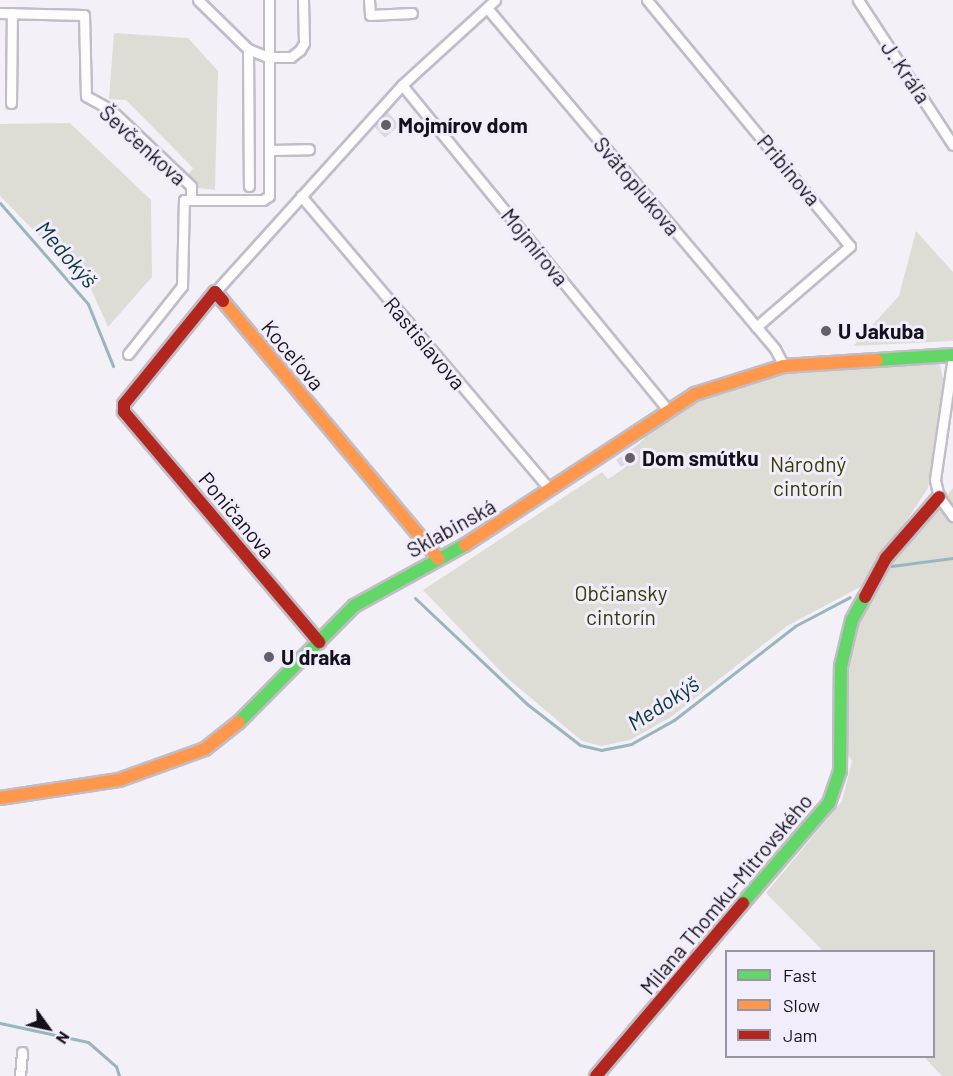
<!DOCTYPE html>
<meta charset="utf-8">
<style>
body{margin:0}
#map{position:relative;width:953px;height:1076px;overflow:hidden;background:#f3f0f8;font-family:Barlow,sans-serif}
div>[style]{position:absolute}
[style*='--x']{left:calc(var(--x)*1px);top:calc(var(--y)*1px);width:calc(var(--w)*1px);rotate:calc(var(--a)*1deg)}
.green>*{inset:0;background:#ddddd5}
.stream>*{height:3px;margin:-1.5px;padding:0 1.5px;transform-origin:1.5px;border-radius:1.5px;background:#99b6be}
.building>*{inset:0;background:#ddd9e3}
.roads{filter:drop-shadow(2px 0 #c1bdc7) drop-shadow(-2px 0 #c1bdc7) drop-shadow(0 2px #c1bdc7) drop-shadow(0 -2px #c1bdc7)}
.street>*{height:9px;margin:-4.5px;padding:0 4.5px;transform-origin:4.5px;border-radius:4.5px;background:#fdfdfe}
.fast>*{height:12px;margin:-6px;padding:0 6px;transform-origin:6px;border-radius:6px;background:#63d668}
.slow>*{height:12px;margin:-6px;padding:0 6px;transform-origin:6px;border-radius:6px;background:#ff974d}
.jam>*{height:12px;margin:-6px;padding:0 6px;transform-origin:6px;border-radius:6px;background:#b3261e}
.dots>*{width:16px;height:16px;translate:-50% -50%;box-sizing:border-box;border:3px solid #f2edfb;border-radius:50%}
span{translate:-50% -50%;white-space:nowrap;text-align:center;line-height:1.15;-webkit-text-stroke:6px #f2edfb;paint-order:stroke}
.street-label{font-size:21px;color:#15101c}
.poi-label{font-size:21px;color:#15101c;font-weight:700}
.left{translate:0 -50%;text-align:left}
.park-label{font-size:21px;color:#363a00}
.water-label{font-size:22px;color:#08343b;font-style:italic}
.legend{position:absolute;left:725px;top:950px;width:210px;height:108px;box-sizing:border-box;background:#f2edfb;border:2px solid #9a95a2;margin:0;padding:8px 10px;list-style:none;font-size:18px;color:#15101c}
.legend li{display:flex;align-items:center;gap:12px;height:30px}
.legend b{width:30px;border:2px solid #9a95a2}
.north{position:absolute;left:18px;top:998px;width:60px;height:60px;-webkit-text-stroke:4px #f2edfb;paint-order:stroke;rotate:123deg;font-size:16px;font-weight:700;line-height:24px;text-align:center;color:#15101c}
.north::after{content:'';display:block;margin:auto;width:21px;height:27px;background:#15101c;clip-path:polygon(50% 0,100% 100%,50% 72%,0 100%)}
</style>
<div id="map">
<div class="green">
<i style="clip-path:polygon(114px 33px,188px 38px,218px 71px,215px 190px,197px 188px,187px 177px,193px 168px,126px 100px,109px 99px)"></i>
<i style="clip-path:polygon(70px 123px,151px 200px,152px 277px,108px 327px,91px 289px,0 196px,0 124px)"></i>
<i style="clip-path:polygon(916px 231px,953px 272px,953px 341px,853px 346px,899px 296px)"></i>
<i style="clip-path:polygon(939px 361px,944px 383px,928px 488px,864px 585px,787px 626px,671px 717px,630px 740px,601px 746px,582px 741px,506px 677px,423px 590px,602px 472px,608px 479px,622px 470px,645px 450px,640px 443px,658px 423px,709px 393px,783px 372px)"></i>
<i style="clip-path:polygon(953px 488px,953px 1076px,942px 1076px,924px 1057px,934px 1056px,934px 952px,823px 951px,766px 893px,842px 801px,852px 761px,847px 754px,847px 662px,857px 620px,893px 556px)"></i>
</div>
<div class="stream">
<i style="--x:0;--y:203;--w:134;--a:48.9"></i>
<i style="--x:88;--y:304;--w:67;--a:68"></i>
<i style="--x:891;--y:566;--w:63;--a:-7.4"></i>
<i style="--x:415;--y:598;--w:154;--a:43.4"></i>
<i style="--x:527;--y:704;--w:67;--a:37.7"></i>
<i style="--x:580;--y:745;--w:22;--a:13"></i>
<i style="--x:601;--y:750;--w:31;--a:-11"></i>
<i style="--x:631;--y:744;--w:49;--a:-29.2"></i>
<i style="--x:674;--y:720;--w:153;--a:-37.8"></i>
<i style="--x:795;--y:626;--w:62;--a:-27.8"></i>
<i style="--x:0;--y:1023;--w:90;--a:12.2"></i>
<i style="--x:88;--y:1042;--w:37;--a:41"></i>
<i style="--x:116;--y:1066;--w:10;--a:73"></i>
</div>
<div class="building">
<i style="clip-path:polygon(388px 112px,399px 125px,385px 138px,374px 126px)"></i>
<i style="clip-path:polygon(640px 443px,645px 450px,639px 455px,643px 461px,631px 469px,627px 463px,621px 467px,616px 460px)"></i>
</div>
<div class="roads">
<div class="street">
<i style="--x:198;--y:0;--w:70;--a:44.4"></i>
<i style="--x:248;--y:49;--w:137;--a:89.6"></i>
<i style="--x:369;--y:0;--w:15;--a:86"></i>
<i style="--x:370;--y:15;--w:42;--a:-2.7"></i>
<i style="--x:647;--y:0;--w:319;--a:50.5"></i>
<i style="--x:850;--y:246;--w:124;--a:139.2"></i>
<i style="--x:858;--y:0;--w:173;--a:56.8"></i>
<i style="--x:487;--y:8;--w:446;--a:49.8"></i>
<i style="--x:775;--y:349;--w:19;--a:62"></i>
<i style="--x:0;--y:13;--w:84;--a:1.4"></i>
<i style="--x:84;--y:15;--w:81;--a:88.6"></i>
<i style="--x:86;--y:96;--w:29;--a:29"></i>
<i style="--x:111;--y:110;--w:110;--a:43.5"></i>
<i style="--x:191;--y:186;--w:14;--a:90"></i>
<i style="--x:248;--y:49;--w:22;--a:22"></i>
<i style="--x:268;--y:57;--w:23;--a:0"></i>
<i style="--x:291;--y:57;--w:11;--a:-38"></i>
<i style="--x:300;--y:50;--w:8;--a:-60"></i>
<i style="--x:304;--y:43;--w:43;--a:-91.3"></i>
<i style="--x:402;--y:85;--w:419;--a:50.7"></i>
<i style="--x:11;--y:103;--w:90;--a:-89.4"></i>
<i style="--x:270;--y:150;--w:39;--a:-1"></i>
<i style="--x:301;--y:196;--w:385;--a:49.7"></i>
<i style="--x:215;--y:292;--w:279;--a:-47.9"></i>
<i style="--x:402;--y:85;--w:126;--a:-42.4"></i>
<i style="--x:128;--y:354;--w:87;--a:-51.5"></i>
<i style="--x:182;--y:286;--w:86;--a:-88.7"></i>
<i style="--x:184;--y:200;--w:79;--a:0"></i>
<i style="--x:263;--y:200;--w:7;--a:-34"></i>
<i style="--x:269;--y:196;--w:196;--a:-90"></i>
<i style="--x:953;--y:356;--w:125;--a:98.3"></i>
<i style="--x:935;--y:480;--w:17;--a:77"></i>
<i style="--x:939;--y:497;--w:24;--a:54"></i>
<i style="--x:20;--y:1076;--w:24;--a:-85"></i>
</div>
<div class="fast">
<i style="--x:877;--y:360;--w:76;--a:-3.8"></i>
<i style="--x:239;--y:722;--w:163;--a:-45.2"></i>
<i style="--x:354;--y:606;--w:127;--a:-28.8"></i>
<i style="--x:743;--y:903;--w:132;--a:-49.3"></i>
<i style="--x:829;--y:803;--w:34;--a:-71"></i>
<i style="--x:840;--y:771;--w:105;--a:-89.5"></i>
<i style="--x:841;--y:666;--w:47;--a:-76.6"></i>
<i style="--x:852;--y:620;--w:26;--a:-61"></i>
</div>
<div class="slow">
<i style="--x:223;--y:301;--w:336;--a:50.1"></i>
<i style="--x:465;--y:545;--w:275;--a:-33.3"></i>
<i style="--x:695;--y:394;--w:93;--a:-17.5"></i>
<i style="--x:784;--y:366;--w:93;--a:-3.7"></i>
<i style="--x:0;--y:798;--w:120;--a:-8.6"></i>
<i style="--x:119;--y:780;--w:91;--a:-19.8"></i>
<i style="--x:205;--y:749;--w:43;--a:-38.5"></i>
</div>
<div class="jam">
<i style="--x:223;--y:301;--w:12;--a:-132"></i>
<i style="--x:215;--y:292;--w:144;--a:129.1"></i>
<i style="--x:124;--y:404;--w:8;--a:90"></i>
<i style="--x:124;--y:412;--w:302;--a:49.7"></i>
<i style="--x:865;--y:597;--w:44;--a:-61.7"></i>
<i style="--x:886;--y:558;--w:81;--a:-49"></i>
<i style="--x:596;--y:1076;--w:227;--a:-49.6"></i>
</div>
</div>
<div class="dots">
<i style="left:386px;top:125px;background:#635e69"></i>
<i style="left:826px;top:331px;background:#635e69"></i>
<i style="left:630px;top:458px;background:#635e69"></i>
<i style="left:269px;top:657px;background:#635e69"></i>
</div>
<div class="street-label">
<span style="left:906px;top:72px;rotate:56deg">J. Kráľa</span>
<span style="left:143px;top:145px;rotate:42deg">Ševčenkova</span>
<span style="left:789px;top:170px;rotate:50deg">Pribinova</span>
<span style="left:637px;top:186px;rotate:50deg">Svätoplukova</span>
<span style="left:535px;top:247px;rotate:51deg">Mojmírova</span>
<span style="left:425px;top:343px;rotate:50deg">Rastislavova</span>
<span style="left:293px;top:355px;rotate:50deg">Koceľova</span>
<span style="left:237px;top:515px;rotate:50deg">Poničanova</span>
<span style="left:451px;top:528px;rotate:-29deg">Sklabinská</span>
<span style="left:726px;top:894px;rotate:-50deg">Milana Thomku-Mitrovského</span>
</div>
<div class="poi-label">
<span class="left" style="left:398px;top:125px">Mojmírov dom</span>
<span class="left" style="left:838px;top:331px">U Jakuba</span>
<span class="left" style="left:642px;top:458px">Dom smútku</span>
<span class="left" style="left:281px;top:657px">U draka</span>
</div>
<div class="park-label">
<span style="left:808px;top:476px">Národný<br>cintorín</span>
<span style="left:621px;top:605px">Občiansky<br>cintorín</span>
</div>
<div class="water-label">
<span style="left:67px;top:254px;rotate:49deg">Medokýš</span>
<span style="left:663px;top:703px;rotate:-33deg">Medokýš</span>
</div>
<ul class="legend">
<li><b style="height:8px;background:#63d668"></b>Fast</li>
<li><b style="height:8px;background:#ff974d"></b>Slow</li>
<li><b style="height:8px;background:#b3261e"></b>Jam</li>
</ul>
<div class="north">N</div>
</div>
